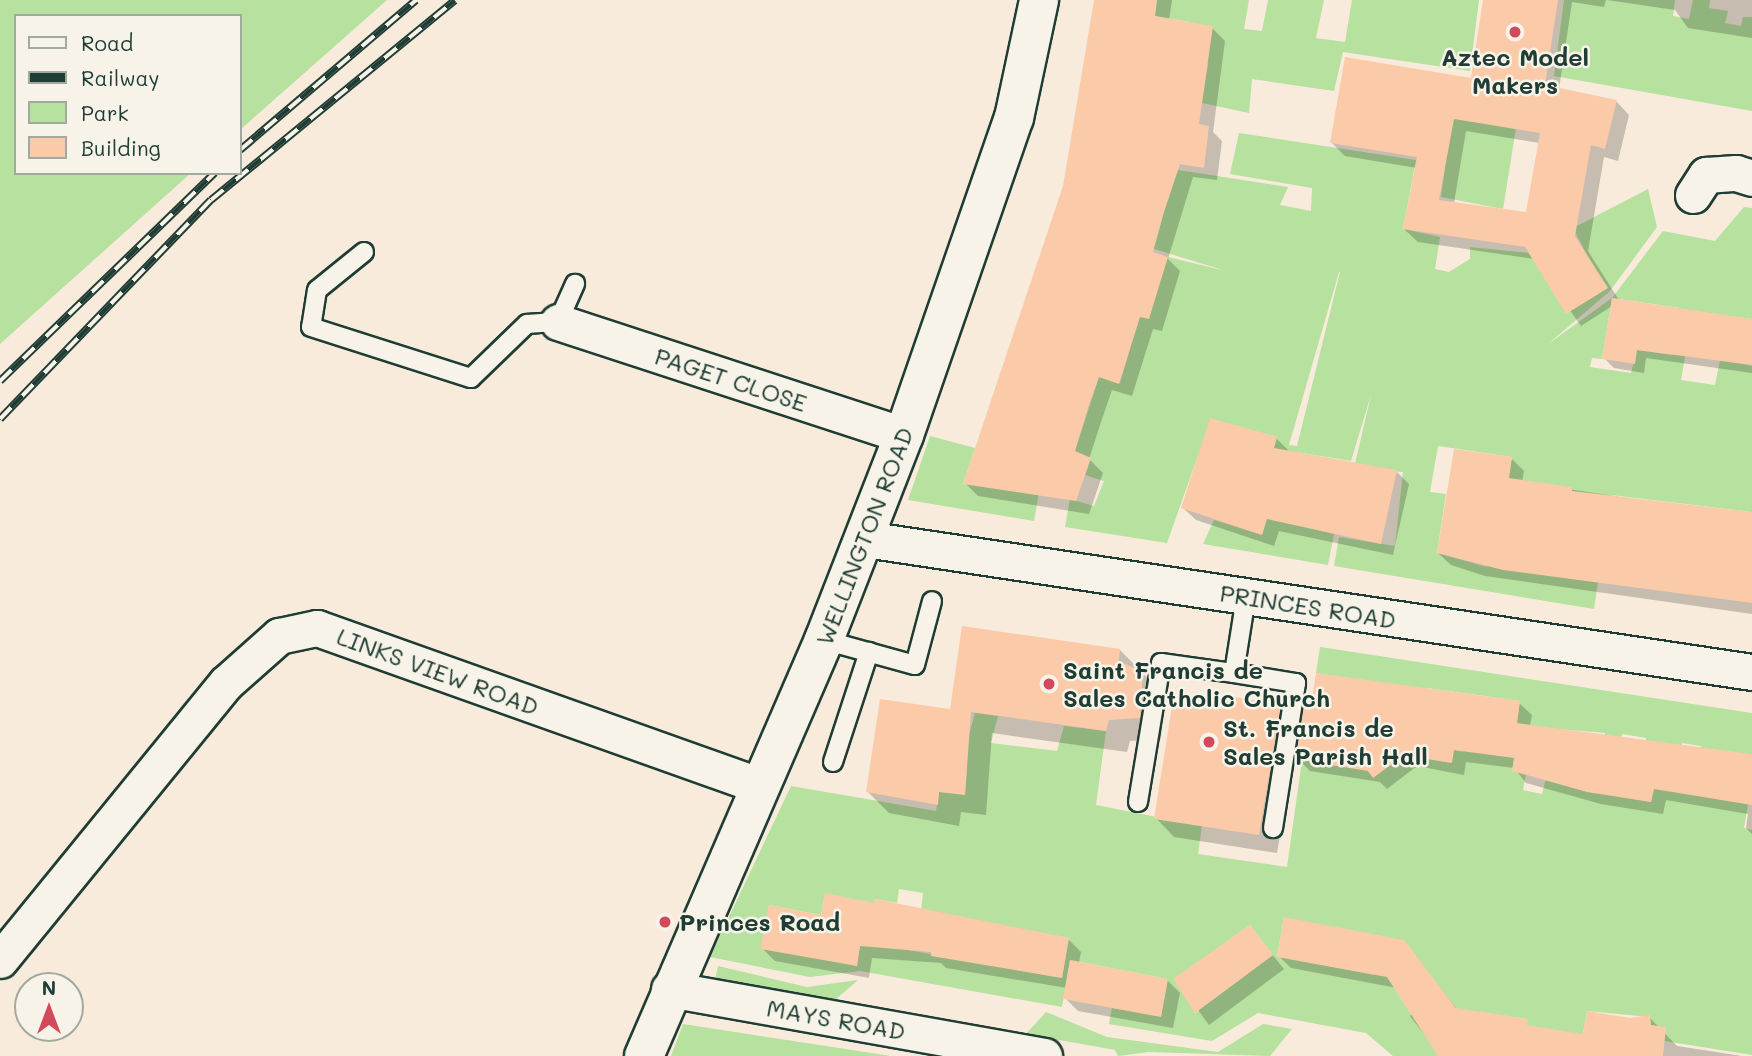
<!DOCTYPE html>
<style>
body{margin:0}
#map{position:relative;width:1752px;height:1056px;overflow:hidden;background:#f8ebdb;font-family:Mali,sans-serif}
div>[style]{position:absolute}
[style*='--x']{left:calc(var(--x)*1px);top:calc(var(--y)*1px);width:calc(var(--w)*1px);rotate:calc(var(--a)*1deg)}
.green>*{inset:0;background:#b6e19e}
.shadow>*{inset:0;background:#0003}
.building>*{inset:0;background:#facaa9}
.roads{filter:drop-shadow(2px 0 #1f3d34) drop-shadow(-2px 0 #1f3d34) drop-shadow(0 2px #1f3d34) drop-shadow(0 -2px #1f3d34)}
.lane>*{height:18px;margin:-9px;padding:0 9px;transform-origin:9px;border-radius:9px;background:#f7f3e8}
.street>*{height:35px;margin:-17.5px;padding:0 17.5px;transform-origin:17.5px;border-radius:17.5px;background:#f7f3e8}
.primary>*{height:38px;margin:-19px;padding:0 19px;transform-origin:19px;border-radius:19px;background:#f7f3e8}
.rail>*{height:8px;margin-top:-4px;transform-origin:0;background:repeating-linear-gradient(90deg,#f7f3e8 0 16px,#1f3d34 0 32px);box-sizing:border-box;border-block:2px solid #1f3d34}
.dots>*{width:19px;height:19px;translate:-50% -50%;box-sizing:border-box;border:4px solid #f7f3e8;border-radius:50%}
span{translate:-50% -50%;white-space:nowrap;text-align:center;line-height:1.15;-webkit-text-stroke:5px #f7f3e8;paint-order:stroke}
.poi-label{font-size:24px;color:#1f3d34;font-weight:700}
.left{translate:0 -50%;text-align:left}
.street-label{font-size:24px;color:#1f3d34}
.legend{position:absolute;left:14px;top:14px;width:228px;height:161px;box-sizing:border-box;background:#f7f3e8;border:2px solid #a1aaa0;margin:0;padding:9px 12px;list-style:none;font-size:21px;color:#1f3d34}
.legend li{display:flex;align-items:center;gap:14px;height:35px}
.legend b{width:35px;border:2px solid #a1aaa0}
.north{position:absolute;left:14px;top:972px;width:70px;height:70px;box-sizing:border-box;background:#f7f3e8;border:2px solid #a1aaa0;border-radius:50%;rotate:0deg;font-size:19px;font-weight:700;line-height:28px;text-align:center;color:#1f3d34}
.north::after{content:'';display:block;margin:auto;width:24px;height:32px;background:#d1495b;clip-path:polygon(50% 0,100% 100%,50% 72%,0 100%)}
</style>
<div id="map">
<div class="green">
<i style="clip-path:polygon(0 0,387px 0,240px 130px,240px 16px,16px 16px,16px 173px,191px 173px,0 344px)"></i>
<i style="clip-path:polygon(1157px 0,1249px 0,1244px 29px,1262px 31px,1268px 0,1324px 0,1316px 38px,1345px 42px,1352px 0,1479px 0,1470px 71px,1343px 52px,1334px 91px,1252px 79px,1249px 113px,1202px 103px,1208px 64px,1190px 22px,1155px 16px)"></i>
<i style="clip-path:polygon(1564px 0,1675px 0,1673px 16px,1689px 19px,1693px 0,1710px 0,1709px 8px,1728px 11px,1725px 23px,1741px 26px,1743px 17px,1752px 17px,1752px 111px,1554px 76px)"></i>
<i style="clip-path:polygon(1433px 114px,1516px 128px,1503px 209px,1441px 197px,1445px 168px)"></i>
<i style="clip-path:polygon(evenodd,1239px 133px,1416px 160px,1403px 229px,1440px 237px,1435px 269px,1449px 272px,1470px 259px,1470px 247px,1589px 259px,1573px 228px,1648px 189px,1657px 227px,1610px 291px,1548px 344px,1612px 298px,1663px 231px,1715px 241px,1744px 207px,1752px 208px,1752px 319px,1693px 311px,1681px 380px,1715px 385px,1720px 360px,1752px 366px,1752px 512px,1611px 495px,1594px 609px,1334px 566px,1339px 537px,1395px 546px,1403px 472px,1354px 468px,1371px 395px,1351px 461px,1296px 452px,1280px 521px,1334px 534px,1328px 565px,1203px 544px,1214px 520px,1262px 535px,1268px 467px,1277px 437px,1211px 419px,1167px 543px,1065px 527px,1070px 499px,1094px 506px,1104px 481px,1085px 475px,1091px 458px,1075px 451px,1099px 377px,1120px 383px,1130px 349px,1112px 344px,1157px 288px,1168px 257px,1226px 271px,1151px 248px,1120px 161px,1288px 187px,1280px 205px,1311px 211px,1312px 188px,1230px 174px,1239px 133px,1340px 272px,1297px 446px,1289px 445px,1339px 272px,1340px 272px,1239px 133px,1612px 298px,1680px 308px,1672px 355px,1637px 350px,1631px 373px,1590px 367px,1592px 358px,1602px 359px,1612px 298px,1239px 133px,1438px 446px,1512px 457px,1495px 562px,1488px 561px,1487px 567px,1437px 553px,1446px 494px,1430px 492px,1438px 446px)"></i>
<i style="clip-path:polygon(930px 436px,975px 448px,963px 484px,1039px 493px,1034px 521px,908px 500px)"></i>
<i style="clip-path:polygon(evenodd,1320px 647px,1752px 713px,1752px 764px,1746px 763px,1746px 755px,1719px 751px,1716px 763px,1699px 761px,1701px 746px,1682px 743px,1679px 761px,1644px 754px,1646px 738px,1622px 734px,1620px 746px,1603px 744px,1605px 733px,1520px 726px,1512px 771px,1526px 774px,1523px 790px,1542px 794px,1546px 778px,1584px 786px,1586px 775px,1612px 780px,1609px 795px,1651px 802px,1654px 788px,1748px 804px,1744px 828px,1752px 830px,1752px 1055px,1664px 1041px,1666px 1028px,1651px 1025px,1650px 1017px,1587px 1011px,1579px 1056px,1572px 1056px,1573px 1047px,1558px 1045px,1560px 1031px,1527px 1025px,1527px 1019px,1480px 1012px,1473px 1056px,1393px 1056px,1366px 1033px,1258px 1013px,1212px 1041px,1109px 1024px,1112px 1008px,1161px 1016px,1168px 979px,1070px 960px,1062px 1007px,860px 971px,810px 977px,710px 957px,791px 786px,936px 811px,939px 792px,965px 794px,967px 767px,928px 761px,930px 735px,968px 739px,975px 713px,998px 716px,991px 743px,1057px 751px,1064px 726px,1106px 731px,1096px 805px,1202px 826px,1198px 854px,1287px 867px,1302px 760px,1337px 766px,1341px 742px,1359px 745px,1357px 757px,1370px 774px,1379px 773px,1387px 767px,1391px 740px,1406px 741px,1413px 688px,1316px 673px,1320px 647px,1427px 688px,1520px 701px,1513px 748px,1465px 741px,1463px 752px,1454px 750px,1451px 763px,1415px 757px,1427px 688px,1320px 647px,899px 889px,923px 893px,921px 911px,1069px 938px,1062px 978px,869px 943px,875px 899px,897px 903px,899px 889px,1320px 647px,825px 894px,847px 898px,843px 919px,863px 924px,857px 966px,828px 960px,828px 956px,761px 949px,769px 905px,821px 915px,825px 894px,1320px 647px,1284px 918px,1381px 936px,1374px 975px,1277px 956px,1284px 918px,1320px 647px,1250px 925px,1273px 955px,1195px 1013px,1174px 979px,1250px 925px,1320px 647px,1408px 945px,1471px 1032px,1438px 1055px,1381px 968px,1408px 945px)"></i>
<i style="clip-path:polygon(718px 966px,807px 987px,858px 980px,828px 1006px,715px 980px)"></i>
<i style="clip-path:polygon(1046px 1012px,1107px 1037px,1218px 1052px,1263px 1024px,1292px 1029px,1270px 1056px,1148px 1052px,1118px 1056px,1115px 1050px,1026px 1034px)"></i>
<i style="clip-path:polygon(683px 1024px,891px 1056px,671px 1056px)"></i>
</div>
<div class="shadow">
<i style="clip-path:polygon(1098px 0,1172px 0,1169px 20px,1212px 28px,1225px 41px,1213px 132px,1222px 141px,1217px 180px,1193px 177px,1168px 259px,1180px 271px,1162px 331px,1153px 329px,1132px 396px,1112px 390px,1101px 422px,1089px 459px,1103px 473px,1089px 514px,978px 496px,965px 483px,1065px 186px)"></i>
<i style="clip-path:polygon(evenodd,1484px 0,1606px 0,1604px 7px,1572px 2px,1559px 89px,1616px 101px,1629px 115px,1618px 161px,1604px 157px,1588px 251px,1619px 300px,1752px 320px,1752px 373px,1646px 358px,1644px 373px,1614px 368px,1604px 358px,1612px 306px,1581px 326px,1534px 259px,1418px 242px,1404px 229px,1417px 168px,1345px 156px,1332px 143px,1472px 80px,1484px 0,1466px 131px,1540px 143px,1528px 214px,1454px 203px,1466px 131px)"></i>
<i style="clip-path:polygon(1607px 0,1752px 0,1752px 38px,1688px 28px,1675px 10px)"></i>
<i style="clip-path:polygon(1276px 438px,1289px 451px,1396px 471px,1409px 484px,1393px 555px,1279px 531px,1274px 546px,1196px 520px,1183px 508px)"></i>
<i style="clip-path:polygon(1512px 459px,1524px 471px,1522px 482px,1752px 517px,1752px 614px,1485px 576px,1451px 565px,1438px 553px)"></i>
<i style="clip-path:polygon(1120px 650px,1164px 695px,1161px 739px,1130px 741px,1127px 752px,992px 733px,986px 815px,961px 812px,959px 826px,889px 813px,868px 792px,951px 711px)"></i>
<i style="clip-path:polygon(1519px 703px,1532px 715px,1530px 726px,1752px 762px,1752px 834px,1746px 828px,1748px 814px,1666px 800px,1663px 814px,1601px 804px,1526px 783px,1514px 768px,1466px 762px,1464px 775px,1417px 766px,1387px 789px,1380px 782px,1310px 771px,1297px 758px)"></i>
<i style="clip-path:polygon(1280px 706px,1299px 725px,1277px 853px,1174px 837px,1156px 818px,1223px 711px)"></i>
<i style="clip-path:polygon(823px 917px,1069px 940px,1081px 952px,1079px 963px,1167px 980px,1180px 993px,1173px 1028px,1078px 1011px,1065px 998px,1067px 988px,946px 968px,941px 963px,872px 958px,869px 978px,775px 961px,762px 948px)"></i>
<i style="clip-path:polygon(1250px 927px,1284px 969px,1209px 1025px,1176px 980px)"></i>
<i style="clip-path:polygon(1403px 942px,1458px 1010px,1584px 1037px,1649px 1017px,1677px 1046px,1742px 1056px,1441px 1056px,1410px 1016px,1413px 1012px,1397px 988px,1291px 968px,1279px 956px)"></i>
</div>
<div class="building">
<i style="clip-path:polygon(1094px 0,1157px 0,1155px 16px,1213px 26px,1199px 124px,1209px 126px,1204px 168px,1180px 164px,1164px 212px,1153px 252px,1168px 257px,1149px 319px,1140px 317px,1119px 384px,1099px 377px,1088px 408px,1075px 451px,1091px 458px,1076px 501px,963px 484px,1063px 186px)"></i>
<i style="clip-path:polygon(evenodd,1483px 0,1558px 0,1545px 85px,1617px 100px,1605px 149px,1591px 145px,1575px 236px,1608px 288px,1566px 314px,1525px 247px,1403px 229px,1417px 157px,1330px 143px,1345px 57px,1471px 78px,1483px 0,1454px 119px,1540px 133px,1526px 212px,1439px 200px,1454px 119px)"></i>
<i style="clip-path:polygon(1612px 298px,1752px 319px,1752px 365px,1637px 350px,1635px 364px,1602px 359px)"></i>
<i style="clip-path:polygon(1210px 418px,1277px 437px,1274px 448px,1397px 470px,1381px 544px,1267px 519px,1262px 535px,1181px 508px)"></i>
<i style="clip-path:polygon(1454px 449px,1512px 457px,1509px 478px,1572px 487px,1572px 491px,1752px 512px,1752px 603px,1503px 570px,1437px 553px)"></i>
<i style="clip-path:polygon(962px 626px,1120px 649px,1119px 661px,1143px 672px,1140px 718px,1109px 720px,1106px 731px,971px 712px,965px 795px,939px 792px,938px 805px,866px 792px,880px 699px,950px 709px)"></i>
<i style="clip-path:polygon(1316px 673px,1520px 701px,1517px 723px,1752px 754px,1752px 805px,1654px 789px,1651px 802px,1587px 792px,1512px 771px,1514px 758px,1454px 750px,1452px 763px,1404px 755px,1373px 778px,1368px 771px,1295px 759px,1303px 709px,1310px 710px)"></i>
<i style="clip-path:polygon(1224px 695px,1281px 705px,1259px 835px,1154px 819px,1173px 700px,1222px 709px)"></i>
<i style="clip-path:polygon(825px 893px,875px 903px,875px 899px,1069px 938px,1062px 978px,931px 956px,931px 952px,860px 946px,857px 966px,760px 949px,769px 905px,821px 915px)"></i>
<i style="clip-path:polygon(1284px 917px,1404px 940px,1456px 1008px,1528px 1019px,1527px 1025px,1583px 1034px,1587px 1011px,1630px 1018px,1650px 1015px,1651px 1025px,1666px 1027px,1663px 1056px,1438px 1056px,1387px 977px,1277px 957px)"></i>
<i style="clip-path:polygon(1250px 925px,1273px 955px,1195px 1013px,1173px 979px)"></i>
<i style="clip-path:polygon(1070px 960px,1168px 979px,1161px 1017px,1063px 999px)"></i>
</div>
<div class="roads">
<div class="lane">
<i style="--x:364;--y:252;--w:60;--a:141"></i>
<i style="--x:317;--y:290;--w:37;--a:99"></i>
<i style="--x:311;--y:327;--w:168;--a:17.7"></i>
<i style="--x:471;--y:378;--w:78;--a:-44"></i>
<i style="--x:527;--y:324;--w:31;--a:-4"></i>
<i style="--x:558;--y:322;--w:42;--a:-65.9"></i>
<i style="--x:1246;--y:597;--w:77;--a:99"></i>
<i style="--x:1234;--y:673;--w:63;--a:9.2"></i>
<i style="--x:1296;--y:683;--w:147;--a:99"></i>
<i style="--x:824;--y:640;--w:94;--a:15.4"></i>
<i style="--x:915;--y:665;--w:66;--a:-75.1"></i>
<i style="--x:833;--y:762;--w:116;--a:-71.9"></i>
<i style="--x:1138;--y:802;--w:141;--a:-80.6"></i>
<i style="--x:1161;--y:663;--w:74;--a:7.8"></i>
</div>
<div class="street">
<i style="--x:1693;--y:195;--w:24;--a:-57"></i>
<i style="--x:1706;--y:175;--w:30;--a:-4"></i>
<i style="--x:1736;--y:173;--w:17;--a:17"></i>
<i style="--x:558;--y:322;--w:364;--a:18.1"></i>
<i style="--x:865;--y:539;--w:897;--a:8.53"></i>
<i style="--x:0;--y:960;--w:357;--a:-50.8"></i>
<i style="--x:226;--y:683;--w:71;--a:-41.6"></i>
<i style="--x:279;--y:636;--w:39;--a:-12"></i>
<i style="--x:317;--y:628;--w:471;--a:19.6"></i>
<i style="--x:669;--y:989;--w:381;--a:10.1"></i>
</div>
<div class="primary">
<i style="--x:644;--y:1056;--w:453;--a:-66.6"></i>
<i style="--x:824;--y:640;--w:220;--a:-68.7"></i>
<i style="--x:904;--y:435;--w:336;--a:-70.9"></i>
<i style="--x:1014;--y:118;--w:121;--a:-78"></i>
</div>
</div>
<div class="rail">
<i style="--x:240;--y:150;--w:231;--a:-40.4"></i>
<i style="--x:0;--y:381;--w:299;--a:-44.1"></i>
<i style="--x:0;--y:419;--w:304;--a:-46.1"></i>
<i style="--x:211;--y:200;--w:315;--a:-39.3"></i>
</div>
<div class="dots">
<i style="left:1515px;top:32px;background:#d1495b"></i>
<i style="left:1049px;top:684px;background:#d1495b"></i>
<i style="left:1209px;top:742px;background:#d1495b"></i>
<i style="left:665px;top:922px;background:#d1495b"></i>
</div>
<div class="poi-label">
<span style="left:1515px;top:71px">Aztec Model<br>Makers</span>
<span class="left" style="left:1063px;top:684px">Saint Francis de<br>Sales Catholic Church</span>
<span class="left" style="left:1223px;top:742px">St. Francis de<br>Sales Parish Hall</span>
<span class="left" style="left:679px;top:922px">Princes Road</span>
</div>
<div class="street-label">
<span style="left:731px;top:379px;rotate:18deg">PAGET CLOSE</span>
<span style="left:864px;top:536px;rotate:-69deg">WELLINGTON ROAD</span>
<span style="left:1308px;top:606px;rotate:9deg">PRINCES ROAD</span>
<span style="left:438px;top:671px;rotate:20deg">LINKS VIEW ROAD</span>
<span style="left:836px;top:1019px;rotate:10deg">MAYS ROAD</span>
</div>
<ul class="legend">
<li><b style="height:9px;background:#f7f3e8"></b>Road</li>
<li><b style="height:9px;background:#1f3d34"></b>Railway</li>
<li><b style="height:19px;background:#b6e19e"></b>Park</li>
<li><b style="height:19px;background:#facaa9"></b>Building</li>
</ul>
<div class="north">N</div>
</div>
